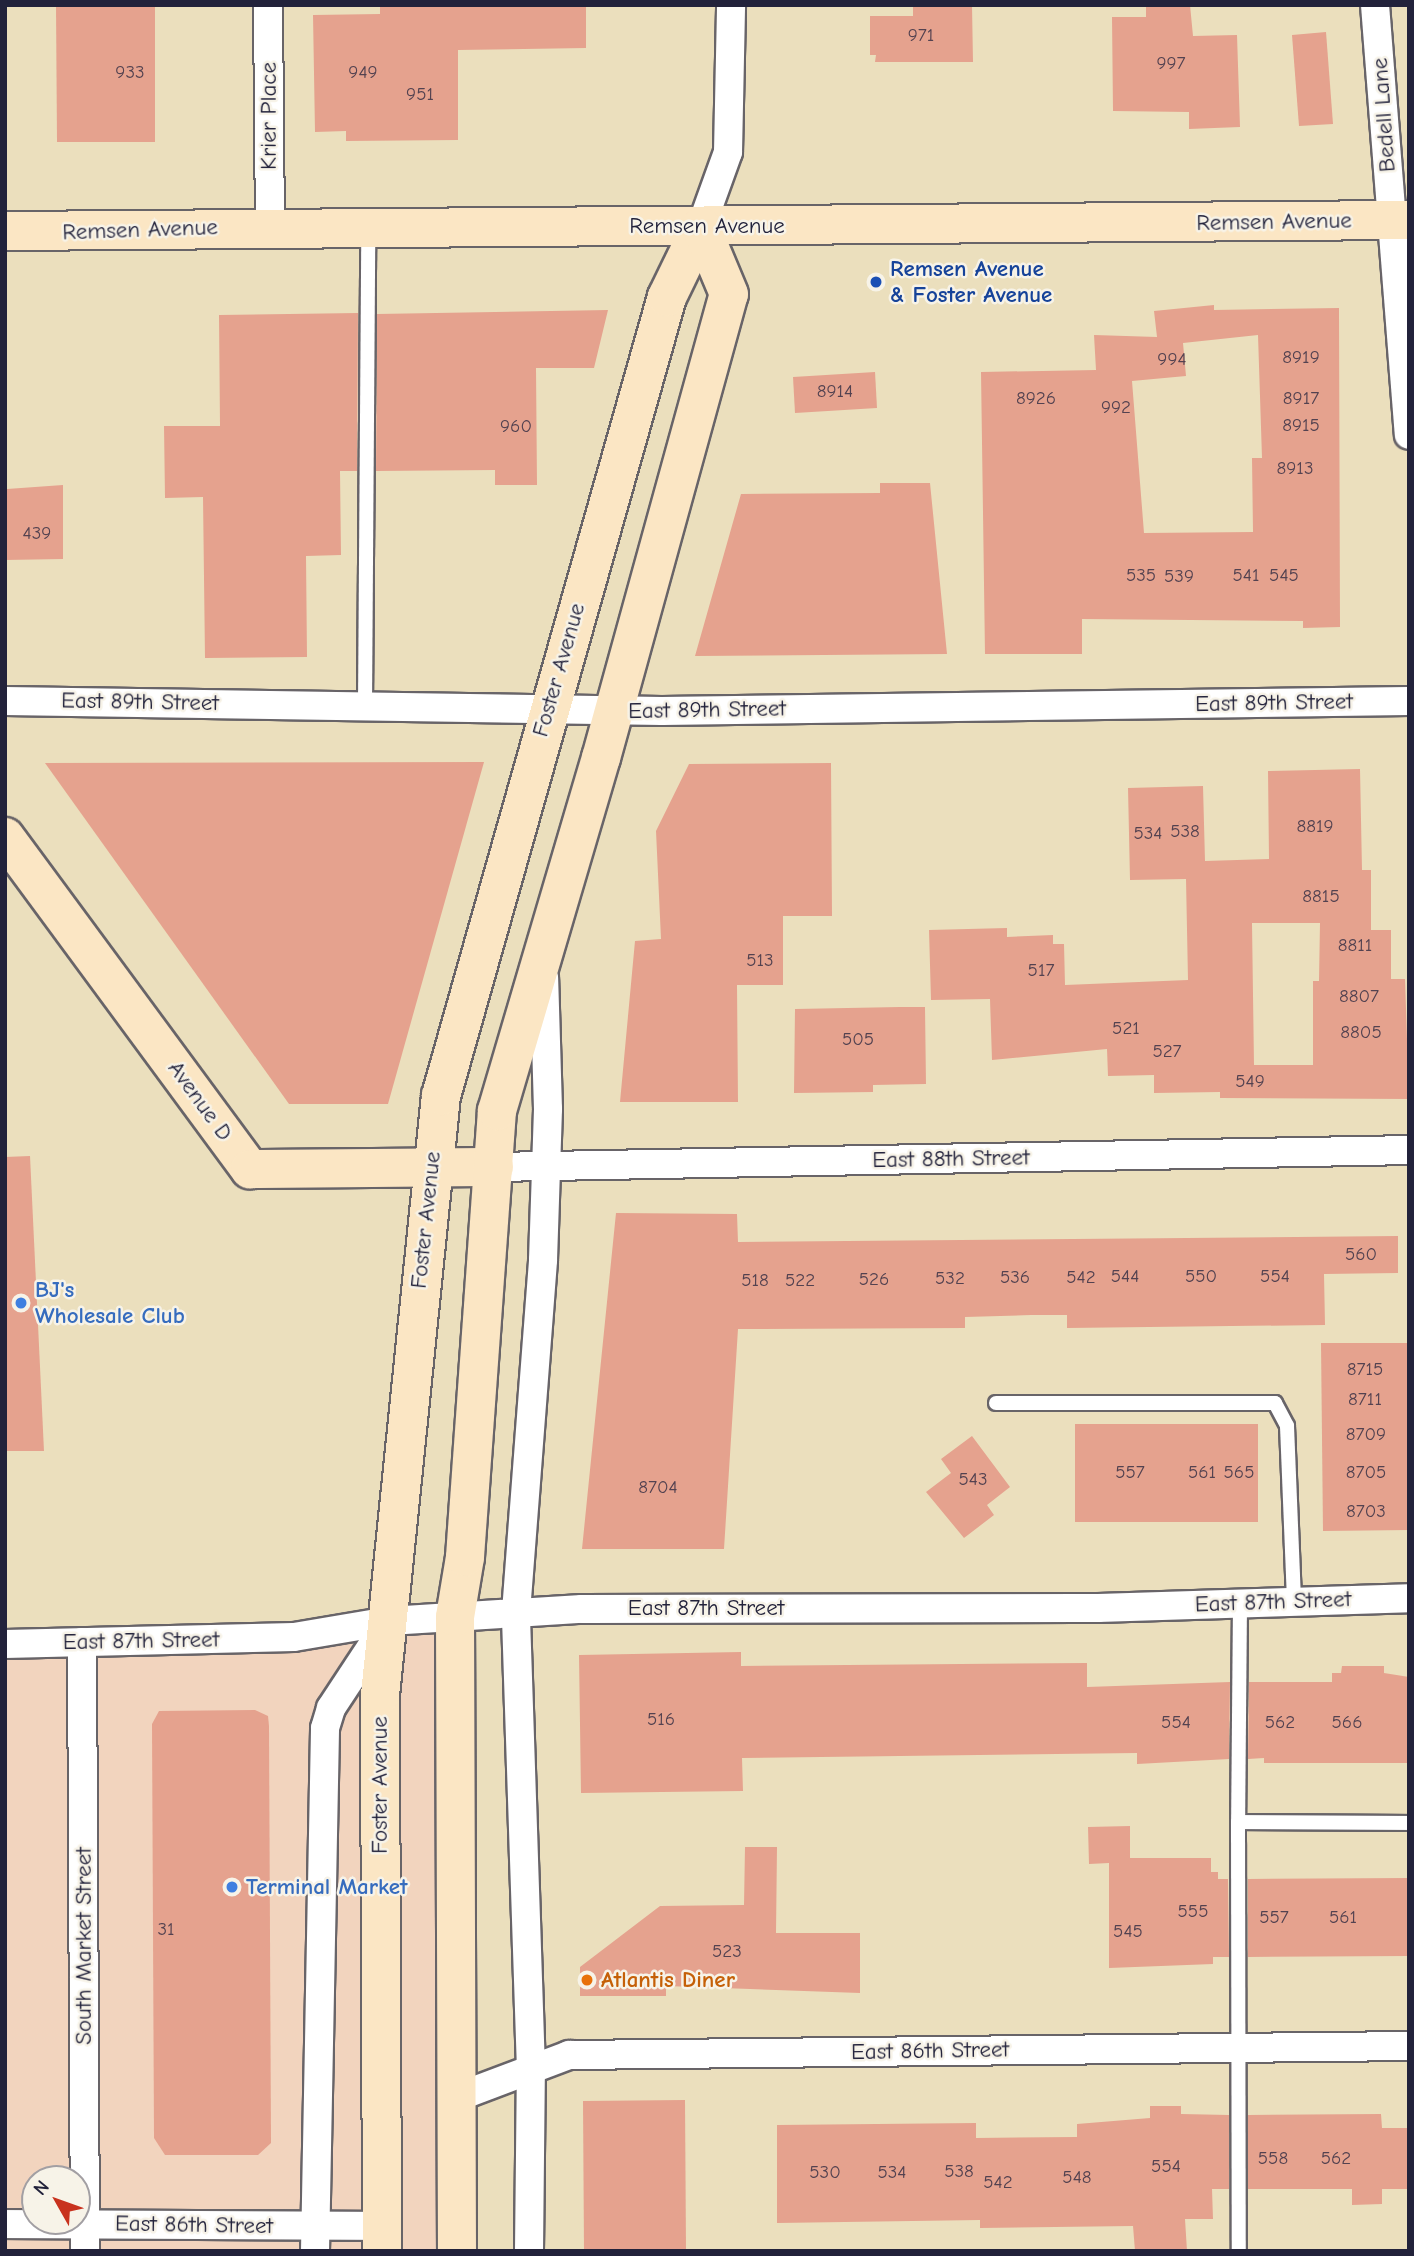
<!DOCTYPE html>
<style>
body{margin:0}
#map{position:relative;width:1414px;height:2256px;overflow:hidden;background:#ebdfbd;font-family:"Comic Neue",sans-serif}
div>[style]{position:absolute}
[style*='--x']{left:calc(var(--x)*1px);top:calc(var(--y)*1px);width:calc(var(--w)*1px);rotate:calc(var(--a)*1deg)}
.built>*{inset:0;background:#f2d4be}
.building>*{inset:0;background:#e5a28e}
.roads{filter:drop-shadow(2px 0 #686468) drop-shadow(-2px 0 #686468) drop-shadow(0 2px #686468) drop-shadow(0 -2px #686468)}
.lane>*{height:14px;margin:-7px;padding:0 7px;transform-origin:7px;border-radius:7px;background:#fff}
.street>*{height:28px;margin:-14px;padding:0 14px;transform-origin:14px;border-radius:14px;background:#fff}
.secondary>*{height:38px;margin:-19px;padding:0 19px;transform-origin:19px;border-radius:19px;background:#fbe6c4}
.dots>*{width:19px;height:19px;translate:-50% -50%;box-sizing:border-box;border:4px solid #f7f3e8;border-radius:50%}
span{translate:-50% -50%;white-space:nowrap;text-align:center;line-height:1.15;-webkit-text-stroke:5px #f7f3e8;paint-order:stroke}
.number-label{font-size:19px;color:#534250}
.number-label span{-webkit-text-stroke-width:0}
.street-label{font-size:23px;color:#22223b}
.transit-label{font-size:23px;color:#164399;font-weight:700}
.left{translate:0 -50%;text-align:left}
.shop-label{font-size:23px;color:#366cbe;font-weight:700}
.food-label{font-size:23px;color:#c56008;font-weight:700}
.frame{position:absolute;inset:0;border:7px solid #22223b;pointer-events:none}
.north{position:absolute;left:21px;top:2165px;width:70px;height:70px;box-sizing:border-box;background:#f7f3e8;border:2px solid #a29fa3;border-radius:50%;rotate:310deg;font-size:19px;font-weight:700;line-height:28px;text-align:center;color:#22223b}
.north::after{content:'';display:block;margin:auto;width:24px;height:32px;background:#c8321e;clip-path:polygon(50% 0,100% 100%,50% 72%,0 100%)}
</style>
<div id="map">
<div class="built">
<i style="clip-path:polygon(evenodd,455px 1617px,458px 2251px,5px 2251px,5px 1638px,455px 1617px,35px 2179px,77px 2179px,77px 2221px,35px 2221px,35px 2179px)"></i>
</div>
<div class="building">
<i style="clip-path:polygon(56px 5px,155px 5px,155px 142px,57px 142px)"></i>
<i style="clip-path:polygon(380px 5px,586px 5px,586px 48px,458px 50px,458px 140px,346px 141px,346px 131px,315px 132px,313px 15px,380px 14px)"></i>
<i style="clip-path:polygon(913px 5px,972px 5px,973px 62px,875px 62px,876px 55px,870px 55px,870px 16px,913px 16px)"></i>
<i style="clip-path:polygon(1146px 5px,1190px 5px,1193px 36px,1237px 35px,1240px 127px,1189px 129px,1189px 112px,1113px 111px,1112px 17px,1146px 17px)"></i>
<i style="clip-path:polygon(1326px 32px,1333px 124px,1299px 126px,1292px 35px)"></i>
<i style="clip-path:polygon(evenodd,1214px 305px,1214px 310px,1339px 308px,1340px 627px,1303px 628px,1303px 621px,1082px 619px,1082px 654px,985px 654px,981px 372px,1096px 370px,1094px 335px,1157px 337px,1154px 311px,1214px 305px,1258px 335px,1262px 458px,1252px 458px,1253px 532px,1144px 533px,1132px 381px,1186px 376px,1183px 343px,1258px 335px)"></i>
<i style="clip-path:polygon(608px 310px,594px 368px,536px 368px,537px 485px,495px 485px,495px 470px,376px 471px,377px 314px)"></i>
<i style="clip-path:polygon(358px 313px,357px 471px,340px 471px,341px 555px,306px 556px,307px 657px,205px 658px,203px 497px,165px 498px,164px 426px,220px 426px,219px 315px)"></i>
<i style="clip-path:polygon(875px 372px,877px 408px,795px 413px,793px 377px)"></i>
<i style="clip-path:polygon(880px 483px,930px 483px,947px 654px,695px 656px,741px 494px,880px 493px)"></i>
<i style="clip-path:polygon(63px 485px,63px 559px,5px 560px,7px 489px)"></i>
<i style="clip-path:polygon(484px 762px,388px 1104px,289px 1104px,45px 763px)"></i>
<i style="clip-path:polygon(831px 763px,832px 916px,783px 916px,783px 985px,737px 985px,738px 1102px,620px 1102px,635px 941px,661px 939px,656px 831px,689px 764px)"></i>
<i style="clip-path:polygon(evenodd,1360px 769px,1362px 870px,1371px 870px,1371px 930px,1391px 930px,1391px 979px,1405px 979px,1409px 1099px,1220px 1098px,1220px 1092px,1154px 1093px,1154px 1075px,1108px 1076px,1107px 1049px,992px 1060px,990px 999px,931px 1000px,929px 930px,1007px 928px,1007px 937px,1053px 935px,1053px 944px,1064px 944px,1065px 985px,1188px 980px,1186px 879px,1130px 880px,1128px 788px,1203px 786px,1205px 861px,1269px 859px,1268px 771px,1360px 769px,1252px 923px,1320px 923px,1319px 981px,1313px 981px,1313px 1065px,1254px 1065px,1252px 923px)"></i>
<i style="clip-path:polygon(900px 1007px,925px 1007px,926px 1084px,873px 1085px,873px 1092px,794px 1093px,795px 1009px)"></i>
<i style="clip-path:polygon(30px 1156px,44px 1451px,5px 1451px,5px 1157px)"></i>
<i style="clip-path:polygon(616px 1213px,737px 1214px,738px 1242px,1398px 1236px,1398px 1273px,1324px 1274px,1325px 1325px,1067px 1328px,1067px 1315px,1031px 1315px,965px 1317px,965px 1328px,738px 1329px,724px 1549px,582px 1549px)"></i>
<i style="clip-path:polygon(1321px 1343px,1409px 1343px,1409px 1530px,1323px 1531px)"></i>
<i style="clip-path:polygon(1075px 1424px,1258px 1424px,1258px 1522px,1075px 1522px)"></i>
<i style="clip-path:polygon(972px 1436px,1010px 1487px,987px 1505px,994px 1515px,964px 1538px,926px 1492px,951px 1473px,941px 1459px)"></i>
<i style="clip-path:polygon(741px 1652px,741px 1666px,1087px 1663px,1087px 1687px,1230px 1682px,1229px 1759px,1137px 1764px,1137px 1753px,742px 1758px,743px 1791px,581px 1793px,579px 1655px)"></i>
<i style="clip-path:polygon(1342px 1666px,1384px 1666px,1384px 1673px,1409px 1677px,1409px 1763px,1264px 1763px,1264px 1758px,1248px 1759px,1249px 1682px,1332px 1682px,1332px 1673px,1341px 1673px)"></i>
<i style="clip-path:polygon(255px 1710px,268px 1716px,269px 1726px,271px 2143px,258px 2155px,165px 2155px,154px 2138px,152px 1724px,159px 1711px)"></i>
<i style="clip-path:polygon(1130px 1826px,1130px 1858px,1211px 1858px,1211px 1872px,1218px 1872px,1218px 1879px,1228px 1879px,1229px 1957px,1213px 1957px,1213px 1964px,1109px 1968px,1109px 1863px,1089px 1864px,1088px 1827px)"></i>
<i style="clip-path:polygon(745px 1847px,777px 1847px,776px 1933px,860px 1933px,860px 1993px,666px 1986px,666px 1996px,580px 1996px,580px 1967px,660px 1906px,744px 1905px)"></i>
<i style="clip-path:polygon(1409px 1878px,1409px 1956px,1248px 1957px,1248px 1879px)"></i>
<i style="clip-path:polygon(685px 2100px,686px 2251px,584px 2251px,583px 2101px)"></i>
<i style="clip-path:polygon(1150px 2106px,1181px 2106px,1181px 2114px,1229px 2115px,1229px 2189px,1212px 2189px,1213px 2219px,1185px 2219px,1187px 2251px,1135px 2251px,1133px 2226px,980px 2228px,980px 2220px,777px 2223px,777px 2125px,976px 2123px,976px 2138px,1077px 2137px,1077px 2124px,1150px 2118px)"></i>
<i style="clip-path:polygon(1381px 2114px,1382px 2128px,1409px 2128px,1409px 2189px,1382px 2189px,1382px 2204px,1352px 2205px,1352px 2189px,1248px 2189px,1248px 2115px)"></i>
</div>
<div class="roads">
<div class="lane">
<i style="--x:365;--y:704;--w:476;--a:-89.6"></i>
<i style="--x:996;--y:1403;--w:279;--a:0"></i>
<i style="--x:1275;--y:1403;--w:26;--a:62"></i>
<i style="--x:1287;--y:1426;--w:176;--a:87.7"></i>
<i style="--x:1240;--y:1603;--w:219;--a:90.5"></i>
<i style="--x:1238;--y:1822;--w:171;--a:0.3"></i>
<i style="--x:1238;--y:1822;--w:429;--a:89.9"></i>
</div>
<div class="street">
<i style="--x:268;--y:5;--w:221;--a:89.5"></i>
<i style="--x:1375;--y:5;--w:431;--a:85.5"></i>
<i style="--x:701;--y:227;--w:80;--a:-70.2"></i>
<i style="--x:728;--y:152;--w:147;--a:-88.8"></i>
<i style="--x:5;--y:701;--w:657;--a:0.87"></i>
<i style="--x:662;--y:711;--w:747;--a:-0.77"></i>
<i style="--x:494;--y:1167;--w:915;--a:-1.06"></i>
<i style="--x:82;--y:1642;--w:609;--a:89.72"></i>
<i style="--x:5;--y:1644;--w:289;--a:-1.4"></i>
<i style="--x:294;--y:1637;--w:96;--a:-9.6"></i>
<i style="--x:389;--y:1621;--w:193;--a:-3.6"></i>
<i style="--x:582;--y:1609;--w:516;--a:-0.11"></i>
<i style="--x:1098;--y:1608;--w:311;--a:-1.8"></i>
<i style="--x:458;--y:2097;--w:119;--a:-20.7"></i>
<i style="--x:569;--y:2055;--w:840;--a:-0.61"></i>
<i style="--x:5;--y:2224;--w:377;--a:0.3"></i>
<i style="--x:315;--y:2251;--w:523;--a:-88.9"></i>
<i style="--x:325;--y:1728;--w:21;--a:-73"></i>
<i style="--x:331;--y:1708;--w:98;--a:-56.6"></i>
<i style="--x:529;--y:2251;--w:181;--a:-89.4"></i>
<i style="--x:531;--y:2070;--w:458;--a:-91.9"></i>
<i style="--x:516;--y:1612;--w:353;--a:-85.6"></i>
<i style="--x:543;--y:1260;--w:151;--a:-88.1"></i>
<i style="--x:548;--y:1109;--w:131;--a:-91.7"></i>
</div>
<div class="secondary">
<i style="--x:5;--y:231;--w:1404;--a:-0.45"></i>
<i style="--x:5;--y:837;--w:413;--a:53.6"></i>
<i style="--x:250;--y:1169;--w:244;--a:-0.5"></i>
<i style="--x:382;--y:2251;--w:556;--a:-90.21"></i>
<i style="--x:380;--y:1695;--w:602;--a:-84.19"></i>
<i style="--x:441;--y:1096;--w:830;--a:-74.21"></i>
<i style="--x:667;--y:297;--w:78;--a:-64.1"></i>
<i style="--x:457;--y:2251;--w:634;--a:-90.18"></i>
<i style="--x:455;--y:1617;--w:61;--a:-80.5"></i>
<i style="--x:465;--y:1557;--w:447;--a:-85.9"></i>
<i style="--x:497;--y:1111;--w:368;--a:-73.6"></i>
<i style="--x:601;--y:758;--w:481;--a:-74.6"></i>
<i style="--x:729;--y:294;--w:73;--a:-112.7"></i>
</div>
</div>
<div class="dots">
<i style="left:876px;top:282px;background:#1a4fb4"></i>
<i style="left:21px;top:1303px;background:#3f7fe0"></i>
<i style="left:232px;top:1887px;background:#3f7fe0"></i>
<i style="left:587px;top:1980px;background:#e8710a"></i>
</div>
<div class="number-label">
<span style="left:921px;top:36px">971</span>
<span style="left:1171px;top:64px">997</span>
<span style="left:130px;top:73px">933</span>
<span style="left:363px;top:73px">949</span>
<span style="left:420px;top:95px">951</span>
<span style="left:1301px;top:358px">8919</span>
<span style="left:1172px;top:360px">994</span>
<span style="left:835px;top:392px">8914</span>
<span style="left:1036px;top:399px">8926</span>
<span style="left:1301px;top:399px">8917</span>
<span style="left:1116px;top:408px">992</span>
<span style="left:1301px;top:426px">8915</span>
<span style="left:516px;top:427px">960</span>
<span style="left:1295px;top:469px">8913</span>
<span style="left:37px;top:534px">439</span>
<span style="left:1141px;top:576px">535</span>
<span style="left:1246px;top:576px">541</span>
<span style="left:1284px;top:576px">545</span>
<span style="left:1179px;top:577px">539</span>
<span style="left:1315px;top:827px">8819</span>
<span style="left:1185px;top:832px">538</span>
<span style="left:1148px;top:834px">534</span>
<span style="left:1321px;top:897px">8815</span>
<span style="left:1355px;top:946px">8811</span>
<span style="left:760px;top:961px">513</span>
<span style="left:1041px;top:971px">517</span>
<span style="left:1359px;top:997px">8807</span>
<span style="left:1126px;top:1029px">521</span>
<span style="left:1361px;top:1033px">8805</span>
<span style="left:858px;top:1040px">505</span>
<span style="left:1167px;top:1052px">527</span>
<span style="left:1250px;top:1082px">549</span>
<span style="left:1361px;top:1255px">560</span>
<span style="left:1125px;top:1277px">544</span>
<span style="left:1201px;top:1277px">550</span>
<span style="left:1275px;top:1277px">554</span>
<span style="left:1015px;top:1278px">536</span>
<span style="left:1081px;top:1278px">542</span>
<span style="left:950px;top:1279px">532</span>
<span style="left:874px;top:1280px">526</span>
<span style="left:755px;top:1281px">518</span>
<span style="left:800px;top:1281px">522</span>
<span style="left:1365px;top:1370px">8715</span>
<span style="left:1365px;top:1400px">8711</span>
<span style="left:1366px;top:1435px">8709</span>
<span style="left:1130px;top:1473px">557</span>
<span style="left:1202px;top:1473px">561</span>
<span style="left:1239px;top:1473px">565</span>
<span style="left:1366px;top:1473px">8705</span>
<span style="left:973px;top:1480px">543</span>
<span style="left:658px;top:1488px">8704</span>
<span style="left:1366px;top:1512px">8703</span>
<span style="left:661px;top:1720px">516</span>
<span style="left:1176px;top:1723px">554</span>
<span style="left:1280px;top:1723px">562</span>
<span style="left:1347px;top:1723px">566</span>
<span style="left:1193px;top:1912px">555</span>
<span style="left:1274px;top:1918px">557</span>
<span style="left:1343px;top:1918px">561</span>
<span style="left:166px;top:1930px">31</span>
<span style="left:1128px;top:1932px">545</span>
<span style="left:727px;top:1952px">523</span>
<span style="left:1273px;top:2159px">558</span>
<span style="left:1336px;top:2159px">562</span>
<span style="left:1166px;top:2167px">554</span>
<span style="left:959px;top:2172px">538</span>
<span style="left:825px;top:2173px">530</span>
<span style="left:892px;top:2173px">534</span>
<span style="left:1077px;top:2178px">548</span>
<span style="left:998px;top:2183px">542</span>
</div>
<div class="street-label">
<span style="left:1384px;top:115px;rotate:-94deg">Bedell Lane</span>
<span style="left:269px;top:116px;rotate:-90deg">Krier Place</span>
<span style="left:1274px;top:222px;rotate:-1deg">Remsen Avenue</span>
<span style="left:707px;top:226px">Remsen Avenue</span>
<span style="left:140px;top:230px;rotate:-2deg">Remsen Avenue</span>
<span style="left:559px;top:670px;rotate:-74deg">Foster Avenue</span>
<span style="left:140px;top:702px;rotate:1deg">East 89th Street</span>
<span style="left:1274px;top:703px;rotate:-1deg">East 89th Street</span>
<span style="left:707px;top:710px;rotate:-1deg">East 89th Street</span>
<span style="left:200px;top:1101px;rotate:54deg">Avenue D</span>
<span style="left:951px;top:1159px;rotate:-1deg">East 88th Street</span>
<span style="left:426px;top:1220px;rotate:-84deg">Foster Avenue</span>
<span style="left:1273px;top:1602px;rotate:-2deg">East 87th Street</span>
<span style="left:706px;top:1608px">East 87th Street</span>
<span style="left:141px;top:1641px;rotate:-1deg">East 87th Street</span>
<span style="left:380px;top:1785px;rotate:-90deg">Foster Avenue</span>
<span style="left:84px;top:1946px;rotate:-90deg">South Market Street</span>
<span style="left:930px;top:2051px;rotate:-1deg">East 86th Street</span>
<span style="left:194px;top:2225px;rotate:1deg">East 86th Street</span>
</div>
<div class="transit-label">
<span class="left" style="left:890px;top:282px">Remsen Avenue<br>&amp; Foster Avenue</span>
</div>
<div class="shop-label">
<span class="left" style="left:35px;top:1303px">BJ's<br>Wholesale Club</span>
<span class="left" style="left:246px;top:1887px">Terminal Market</span>
</div>
<div class="food-label">
<span class="left" style="left:601px;top:1980px">Atlantis Diner</span>
</div>
<div class="frame"></div>
<div class="north">N</div>
</div>
